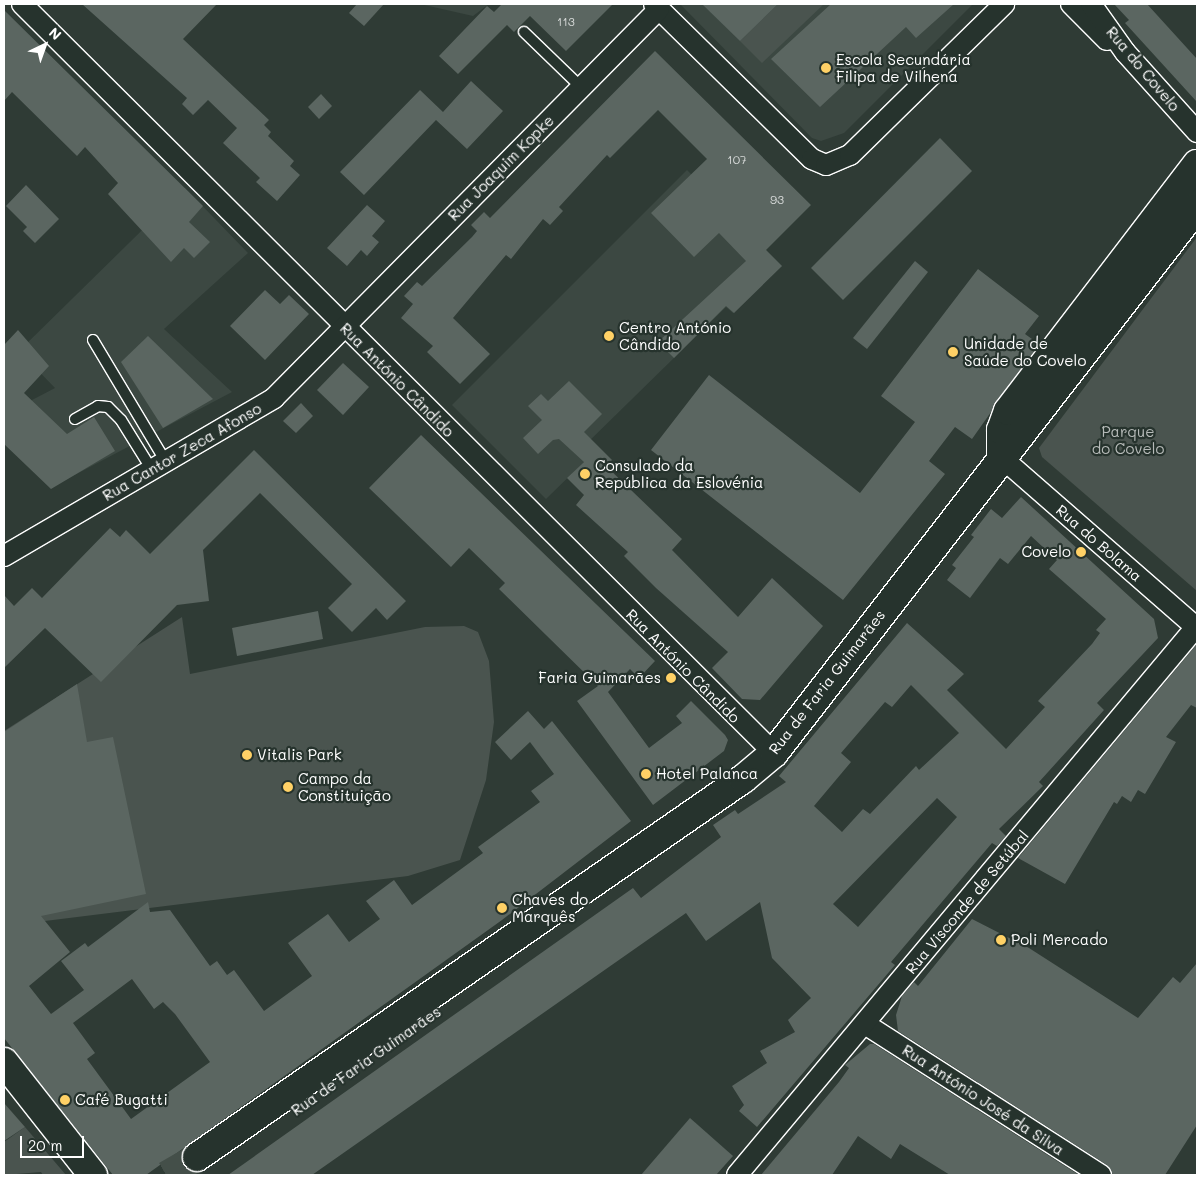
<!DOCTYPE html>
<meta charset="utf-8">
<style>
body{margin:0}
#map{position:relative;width:1201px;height:1179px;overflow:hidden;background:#2f3b35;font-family:Mali,sans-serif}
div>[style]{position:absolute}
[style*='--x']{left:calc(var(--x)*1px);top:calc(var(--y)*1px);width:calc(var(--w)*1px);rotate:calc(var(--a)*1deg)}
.built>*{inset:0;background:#3c4842}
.green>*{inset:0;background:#4a544f}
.building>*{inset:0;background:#5b6661}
.secondary-tunnel>*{height:28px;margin-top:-14px;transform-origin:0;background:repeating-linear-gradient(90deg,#444f49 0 28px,transparent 0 42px)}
.roads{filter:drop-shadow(1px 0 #fff) drop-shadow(-1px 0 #fff) drop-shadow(0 1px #fff) drop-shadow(0 -1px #fff)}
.service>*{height:10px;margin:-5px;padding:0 5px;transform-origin:5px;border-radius:5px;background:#26332d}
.minor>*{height:20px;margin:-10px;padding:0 10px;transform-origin:10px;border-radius:10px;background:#26332d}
.secondary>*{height:28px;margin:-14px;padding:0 14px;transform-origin:14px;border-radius:14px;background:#26332d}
.dots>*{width:14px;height:14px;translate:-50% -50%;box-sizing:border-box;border:2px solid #26332d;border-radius:50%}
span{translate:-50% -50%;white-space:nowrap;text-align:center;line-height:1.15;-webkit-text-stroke:4.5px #26332d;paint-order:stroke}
.number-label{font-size:12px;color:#d6d9d8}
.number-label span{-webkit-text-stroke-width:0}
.poi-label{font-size:15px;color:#fff}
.left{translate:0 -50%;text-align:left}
.right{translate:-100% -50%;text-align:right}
.street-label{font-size:15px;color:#fff}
.park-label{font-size:15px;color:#b7bbb9}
.frame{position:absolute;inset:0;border:5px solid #fff;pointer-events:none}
.north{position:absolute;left:20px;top:20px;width:50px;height:50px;-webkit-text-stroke:4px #26332d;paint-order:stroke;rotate:42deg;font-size:14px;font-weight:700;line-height:20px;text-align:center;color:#fff}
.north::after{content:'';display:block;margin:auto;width:18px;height:22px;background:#fff;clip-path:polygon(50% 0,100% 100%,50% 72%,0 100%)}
.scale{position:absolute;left:20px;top:1136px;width:64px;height:22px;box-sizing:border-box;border:2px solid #fff;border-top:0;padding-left:6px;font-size:15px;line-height:18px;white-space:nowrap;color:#fff;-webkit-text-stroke:4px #26332d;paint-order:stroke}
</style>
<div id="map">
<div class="built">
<i style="clip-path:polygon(420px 4px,489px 4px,473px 16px)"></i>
<i style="clip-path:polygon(680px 4px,973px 4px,844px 133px,821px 141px,812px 138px)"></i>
<i style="clip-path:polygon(687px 170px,782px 266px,733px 313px,726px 307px,581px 449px,588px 458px,546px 499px,452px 405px)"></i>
<i style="clip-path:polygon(185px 188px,248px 253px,164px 329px,232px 392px,52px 487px,4px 440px,4px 430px,32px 400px,55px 388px,19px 351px)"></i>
</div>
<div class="green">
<i style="clip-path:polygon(778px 4px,824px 4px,762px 63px,740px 41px)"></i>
<i style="clip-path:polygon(1197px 237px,1197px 591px,1042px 457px,1039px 448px)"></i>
<i style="clip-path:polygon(182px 617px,190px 674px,425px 627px,464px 626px,478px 632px,489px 661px,494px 722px,486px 780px,460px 860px,408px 876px,45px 921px,4px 932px,4px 731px)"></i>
<i style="clip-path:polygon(25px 1127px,66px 1175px,43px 1175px,41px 1172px,4px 1175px,4px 1142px)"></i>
</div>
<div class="building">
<i style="clip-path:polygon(82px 4px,217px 4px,183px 39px,269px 120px,264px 125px,271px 132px,268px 136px,294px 161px,290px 166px,300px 175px,277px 201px,256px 182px,260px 178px,223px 143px,237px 128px,208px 100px,193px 115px,182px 104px,187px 98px)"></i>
<i style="clip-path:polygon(357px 4px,384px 4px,364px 26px,349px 13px)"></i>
<i style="clip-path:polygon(502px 4px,613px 4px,566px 51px,530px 16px,514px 32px,507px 25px,458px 74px,439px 56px,487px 6px,494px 12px)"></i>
<i style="clip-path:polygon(702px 4px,778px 4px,740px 41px)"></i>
<i style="clip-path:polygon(831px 4px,954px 4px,916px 38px,906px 27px,820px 107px,771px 59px)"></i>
<i style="clip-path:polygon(1114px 4px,1147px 4px,1197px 59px,1197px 102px,1125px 23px,1129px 20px)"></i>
<i style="clip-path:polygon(4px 10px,203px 206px,189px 222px,210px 242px,194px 258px,184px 248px,171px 262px,108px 194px,118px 183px,85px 147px,77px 156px,12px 92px,4px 101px)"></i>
<i style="clip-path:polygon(655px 51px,811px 205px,766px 250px,782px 266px,734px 313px,726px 306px,674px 358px,658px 342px,746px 261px,719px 233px,694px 257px,651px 213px,707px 159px,658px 110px,610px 158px,607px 155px,559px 207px,563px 211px,550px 225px,543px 219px,511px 259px,506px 255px,453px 318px,490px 354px,460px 384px,427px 352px,433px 346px,401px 318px,413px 304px,404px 296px,417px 282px,422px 286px,472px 237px,477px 231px,471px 225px,484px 212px,490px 218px)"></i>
<i style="clip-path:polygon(471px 81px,503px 111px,467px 149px,436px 120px,364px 195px,340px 172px,420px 90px,443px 112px)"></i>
<i style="clip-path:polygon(321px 94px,332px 106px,319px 119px,308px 107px)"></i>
<i style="clip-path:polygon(940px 138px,972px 171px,843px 300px,811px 268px)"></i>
<i style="clip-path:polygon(26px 185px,59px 219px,35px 243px,23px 231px,27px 227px,6px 206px)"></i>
<i style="clip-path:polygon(367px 205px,385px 221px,372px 236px,379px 242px,367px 256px,361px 250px,347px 266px,327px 248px)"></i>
<i style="clip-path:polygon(915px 261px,928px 272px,867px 349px,853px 338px)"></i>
<i style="clip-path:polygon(978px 269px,1039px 316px,1025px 334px,1039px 344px,972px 439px,955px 427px,929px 461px,945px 474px,843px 600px,651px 450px,709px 375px,860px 493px,915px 422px,881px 396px)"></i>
<i style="clip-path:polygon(265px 290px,280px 304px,289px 295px,309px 314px,265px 360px,230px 326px)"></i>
<i style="clip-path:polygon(18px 330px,49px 366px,24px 393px,67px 434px,94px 417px,115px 451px,51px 489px,4px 444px,4px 345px)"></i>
<i style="clip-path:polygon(148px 336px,213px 399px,163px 428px,121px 362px)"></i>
<i style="clip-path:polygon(343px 363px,369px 387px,343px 415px,317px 390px)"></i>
<i style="clip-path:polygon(569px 381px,602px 414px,584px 432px,612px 460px,606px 466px,682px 539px,672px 550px,738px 617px,772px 578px,823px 626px,760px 700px,742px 699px,712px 668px,728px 652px,656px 588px,624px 556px,628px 552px,576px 505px,584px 495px,567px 478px,584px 462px,559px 439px,553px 440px,538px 454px,523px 438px,542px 420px,528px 406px,541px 394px,548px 401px)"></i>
<i style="clip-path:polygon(301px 403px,313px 416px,296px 433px,283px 421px)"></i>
<i style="clip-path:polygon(421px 435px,655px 661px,639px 678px,630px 669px,608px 692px,649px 748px,682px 723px,676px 716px,691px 701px,725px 735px,728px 740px,724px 751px,653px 805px,577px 701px,598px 686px,499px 589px,505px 583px,469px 548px,451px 567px,369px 488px)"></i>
<i style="clip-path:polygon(254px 450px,406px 601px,387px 620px,376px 608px,352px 632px,328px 608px,352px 584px,260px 493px,203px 550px,209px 601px,177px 605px,101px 682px,45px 628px,4px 668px,4px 595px,14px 606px,32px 588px,42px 598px,110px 528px,120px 537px,126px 530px,150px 554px)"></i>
<i style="clip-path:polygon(evenodd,1021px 497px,1154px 619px,1158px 638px,1097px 703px,1104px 710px,1039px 782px,1043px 786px,999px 829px,1006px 836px,997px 846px,992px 843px,891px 962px,895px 965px,757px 1127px,739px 1111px,744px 1105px,732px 1086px,767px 1063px,760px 1051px,795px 1032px,788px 1020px,811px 998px,772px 958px,760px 902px,706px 941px,686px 913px,312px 1175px,228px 1175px,633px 888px,641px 898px,721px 837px,713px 825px,735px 810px,738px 814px,786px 782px,779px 776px,907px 623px,964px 674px,947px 690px,1006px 749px,1045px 707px,1038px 701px,1092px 644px,1100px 633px,1096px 630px,1106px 619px,1049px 569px,1057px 560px,1031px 536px,1008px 564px,1000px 558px,970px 598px,947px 580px,956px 568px,952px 565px,974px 537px,971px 535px,991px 509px,1002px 518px,1021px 497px,911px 685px,959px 733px,919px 770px,916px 766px,870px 814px,863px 809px,842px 832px,814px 806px,851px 762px,841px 753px,885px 702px,892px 707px,911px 685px,1021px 497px,937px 798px,957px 817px,858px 927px,833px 904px,937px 798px)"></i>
<i style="clip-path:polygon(318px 611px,323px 639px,237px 656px,232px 628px)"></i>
<i style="clip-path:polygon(1197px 644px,1197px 708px,1191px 705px,1166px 737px,1176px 742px,1145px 794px,1138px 790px,1131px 802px,1122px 796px,1117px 804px,1114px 802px,1065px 884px,1018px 858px)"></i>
<i style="clip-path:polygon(evenodd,77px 684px,87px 742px,113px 737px,146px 894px,41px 916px,70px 952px,29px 986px,51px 1014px,84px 990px,61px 961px,85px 943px,88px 947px,148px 902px,150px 912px,170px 910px,210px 966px,217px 961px,227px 975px,234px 970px,264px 1011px,312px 976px,288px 943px,328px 914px,349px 942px,380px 919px,366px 901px,394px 880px,412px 905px,483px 853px,478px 847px,540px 802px,531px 791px,554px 774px,530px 742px,511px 760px,495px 742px,528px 711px,544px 729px,552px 721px,631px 821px,502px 920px,146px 1175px,113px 1175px,4px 1038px,4px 732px,77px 684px,132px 979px,154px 1009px,163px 1002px,175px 1014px,210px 1062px,131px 1119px,87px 1059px,95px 1053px,73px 1023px,132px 979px)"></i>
<i style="clip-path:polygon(972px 919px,1029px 948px,1138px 1018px,1173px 977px,1180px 983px,1197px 963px,1197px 1125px,1165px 1175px,1113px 1175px,1107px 1165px,898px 1031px,896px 1015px,902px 996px,914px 982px,918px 986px)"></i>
<i style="clip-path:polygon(870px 1044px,874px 1044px,1079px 1175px,950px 1175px,900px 1144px,891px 1159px,858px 1136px,832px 1175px,761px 1175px,839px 1082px,849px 1068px,845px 1065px)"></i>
<i style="clip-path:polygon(4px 1103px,25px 1127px,4px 1141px)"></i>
<i style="clip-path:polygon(690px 1118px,733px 1156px,716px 1175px,641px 1175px)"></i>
</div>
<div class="secondary-tunnel">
<i style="--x:166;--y:1175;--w:36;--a:-30"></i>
</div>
<div class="roads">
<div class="service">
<i style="--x:524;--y:32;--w:79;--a:44"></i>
<i style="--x:93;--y:340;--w:142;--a:59.1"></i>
<i style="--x:75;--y:419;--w:26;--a:-29"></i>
<i style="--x:98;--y:406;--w:10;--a:6"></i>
<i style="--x:108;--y:407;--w:18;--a:45"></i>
<i style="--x:121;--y:420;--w:59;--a:58.2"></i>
</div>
<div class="minor">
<i style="--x:22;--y:4;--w:1061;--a:44.89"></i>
<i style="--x:654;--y:4;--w:221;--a:44.5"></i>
<i style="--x:812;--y:159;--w:15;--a:23"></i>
<i style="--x:826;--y:165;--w:26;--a:-23"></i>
<i style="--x:850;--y:155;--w:216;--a:-44.4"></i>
<i style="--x:1071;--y:4;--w:51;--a:45"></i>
<i style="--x:1091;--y:4;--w:59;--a:54.7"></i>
<i style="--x:1125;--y:52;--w:108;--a:48"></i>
<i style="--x:1188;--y:219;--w:16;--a:-90"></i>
<i style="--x:1188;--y:203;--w:17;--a:-59"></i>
<i style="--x:1001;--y:457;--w:260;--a:41.1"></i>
<i style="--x:4;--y:556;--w:313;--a:-30.3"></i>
<i style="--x:274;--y:398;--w:547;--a:-45.3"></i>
<i style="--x:865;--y:1024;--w:280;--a:32.6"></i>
<i style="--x:737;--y:1175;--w:715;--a:-50.05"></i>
</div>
<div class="secondary">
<i style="--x:1001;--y:457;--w:27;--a:-90"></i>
<i style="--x:1001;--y:430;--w:20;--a:-70"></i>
<i style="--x:1008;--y:411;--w:311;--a:-52.6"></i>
<i style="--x:4;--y:1062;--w:144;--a:51.8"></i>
<i style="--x:197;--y:1157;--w:664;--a:-34.7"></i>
<i style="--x:743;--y:779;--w:40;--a:-40"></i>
<i style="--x:774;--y:753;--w:691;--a:-52.23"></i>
</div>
</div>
<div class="dots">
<i style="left:826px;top:68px;background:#ffd166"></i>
<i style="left:609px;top:336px;background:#ffd166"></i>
<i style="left:953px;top:352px;background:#ffd166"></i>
<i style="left:585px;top:474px;background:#ffd166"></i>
<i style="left:1081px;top:552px;background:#ffd166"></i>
<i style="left:671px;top:678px;background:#ffd166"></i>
<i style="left:247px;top:755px;background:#ffd166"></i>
<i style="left:646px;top:774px;background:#ffd166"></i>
<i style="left:288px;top:787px;background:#ffd166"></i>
<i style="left:502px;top:908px;background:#ffd166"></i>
<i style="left:1001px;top:940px;background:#ffd166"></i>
<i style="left:65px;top:1100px;background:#ffd166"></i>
</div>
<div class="number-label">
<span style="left:566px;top:22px">113</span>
<span style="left:737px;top:160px">107</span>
<span style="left:777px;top:200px">93</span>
</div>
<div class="poi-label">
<span class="left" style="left:836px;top:68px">Escola Secundária<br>Filipa de Vilhena</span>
<span class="left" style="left:619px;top:336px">Centro António<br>Cândido</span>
<span class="left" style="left:964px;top:352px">Unidade de<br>Saúde do Covelo</span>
<span class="left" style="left:595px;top:474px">Consulado da<br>República da Eslovénia</span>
<span class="right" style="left:1071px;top:552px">Covelo</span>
<span class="right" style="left:661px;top:678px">Faria Guimarães</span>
<span class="left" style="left:257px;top:755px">Vitalis Park</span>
<span class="left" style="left:656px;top:774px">Hotel Palanca</span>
<span class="left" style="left:298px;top:787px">Campo da<br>Constituição</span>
<span class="left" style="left:512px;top:908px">Chaves do<br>Marquês</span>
<span class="left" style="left:1011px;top:940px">Poli Mercado</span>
<span class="left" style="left:75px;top:1100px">Café Bugatti</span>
</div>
<div class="street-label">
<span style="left:1143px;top:69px;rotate:50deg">Rua do Covelo</span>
<span style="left:501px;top:168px;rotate:-45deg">Rua Joaquim Kopke</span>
<span style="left:397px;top:380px;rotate:45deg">Rua António Cândido</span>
<span style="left:182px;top:452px;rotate:-30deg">Rua Cantor Zeca Afonso</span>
<span style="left:1099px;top:543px;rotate:41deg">Rua do Bolama</span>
<span style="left:683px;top:666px;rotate:45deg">Rua António Cândido</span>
<span style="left:827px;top:682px;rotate:-52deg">Rua de Faria Guimarães</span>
<span style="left:967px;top:902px;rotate:-50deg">Rua Visconde de Setúbal</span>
<span style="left:366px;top:1061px;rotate:-35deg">Rua de Faria Guimarães</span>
<span style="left:983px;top:1100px;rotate:33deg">Rua António José da Silva</span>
</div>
<div class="park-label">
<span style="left:1128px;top:440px">Parque<br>do Covelo</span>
</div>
<div class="frame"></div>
<div class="north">N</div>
<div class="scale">20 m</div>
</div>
